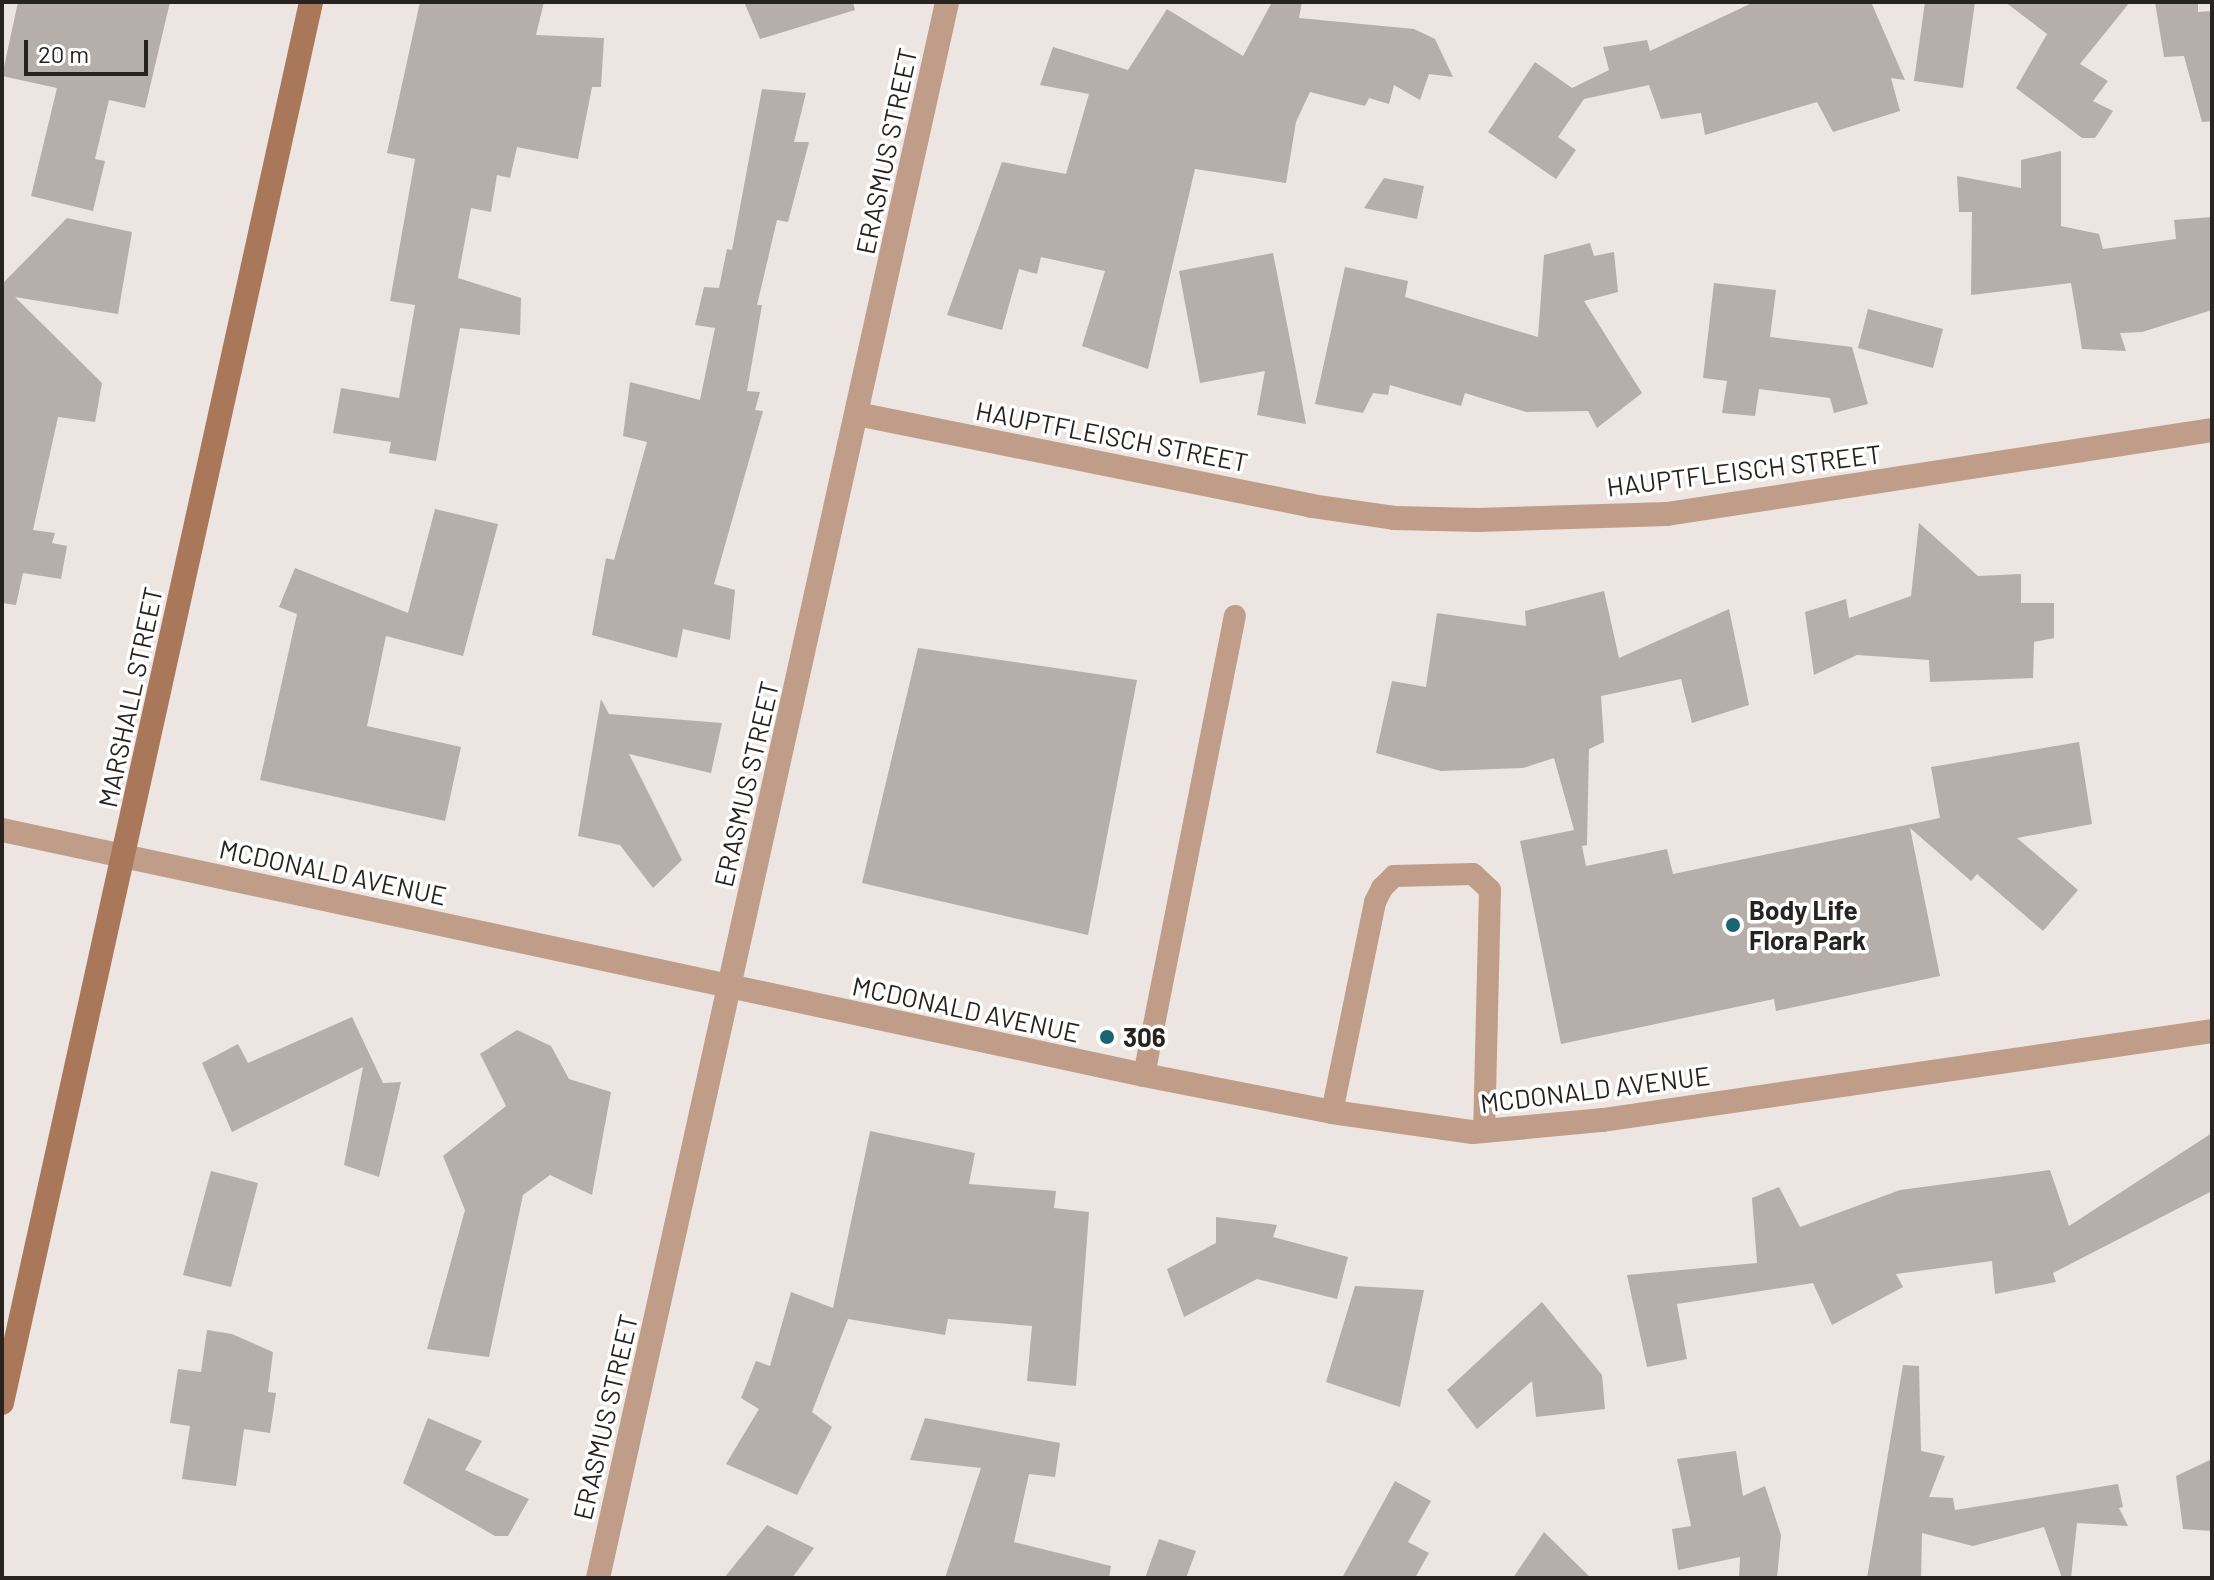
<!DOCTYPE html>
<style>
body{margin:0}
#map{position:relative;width:2214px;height:1580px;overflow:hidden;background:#ede5e1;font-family:Barlow,sans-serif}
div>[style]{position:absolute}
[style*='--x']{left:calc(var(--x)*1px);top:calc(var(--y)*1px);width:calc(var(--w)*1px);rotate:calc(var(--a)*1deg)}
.building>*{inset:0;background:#b5aeaa}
.lane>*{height:22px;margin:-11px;padding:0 11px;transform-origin:11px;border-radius:11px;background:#bf9d89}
.street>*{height:24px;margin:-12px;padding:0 12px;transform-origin:12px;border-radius:12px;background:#bf9d89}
.secondary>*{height:24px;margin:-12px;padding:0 12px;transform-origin:12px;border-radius:12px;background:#a9785b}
.dots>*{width:22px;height:22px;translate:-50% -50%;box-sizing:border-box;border:4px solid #fff;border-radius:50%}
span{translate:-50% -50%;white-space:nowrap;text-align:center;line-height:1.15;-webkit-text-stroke:7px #fff;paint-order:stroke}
.street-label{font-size:26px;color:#262321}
.poi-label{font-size:26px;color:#262321;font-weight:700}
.left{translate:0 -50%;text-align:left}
.frame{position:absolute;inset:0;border:4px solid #262321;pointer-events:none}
.scale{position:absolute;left:24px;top:40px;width:124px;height:36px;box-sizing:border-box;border:4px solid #262321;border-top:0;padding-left:10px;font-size:24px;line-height:28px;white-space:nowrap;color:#262321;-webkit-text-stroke:6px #fff;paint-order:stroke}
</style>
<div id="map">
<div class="building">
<i style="clip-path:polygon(18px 2px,170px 2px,145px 108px,109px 100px,95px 159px,105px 161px,93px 211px,31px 196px,57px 88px,2px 76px)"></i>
<i style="clip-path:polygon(420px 2px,544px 2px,536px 35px,604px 38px,601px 87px,592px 87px,578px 159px,517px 147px,510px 178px,497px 175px,491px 212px,471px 208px,458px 278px,521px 298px,520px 335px,460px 328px,436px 461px,389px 453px,391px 442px,333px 433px,341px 388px,399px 398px,415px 305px,390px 301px,415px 159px,387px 153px)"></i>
<i style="clip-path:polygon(744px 2px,853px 2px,855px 10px,760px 39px)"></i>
<i style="clip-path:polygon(1272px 2px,1302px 2px,1299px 18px,1414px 29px,1435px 39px,1453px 77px,1429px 74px,1420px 100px,1394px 85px,1389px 104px,1369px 98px,1365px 106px,1310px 92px,1296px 122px,1286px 183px,1195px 169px,1148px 369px,1082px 346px,1105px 271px,1041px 257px,1037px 274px,1019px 269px,1002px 330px,947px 315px,1002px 162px,1066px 174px,1089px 94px,1040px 85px,1053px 47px,1128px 70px,1167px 9px,1243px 56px)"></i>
<i style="clip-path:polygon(1754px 2px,1871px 2px,1905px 80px,1891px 78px,1900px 111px,1833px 132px,1817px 102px,1705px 135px,1701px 113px,1661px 119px,1649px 85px,1584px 99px,1558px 137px,1576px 150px,1556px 179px,1488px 132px,1535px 62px,1572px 88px,1609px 70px,1603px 47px,1647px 40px,1650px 51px)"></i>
<i style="clip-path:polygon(1925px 2px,1975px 2px,1963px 88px,1914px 81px)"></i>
<i style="clip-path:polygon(2005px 2px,2130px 2px,2080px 64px,2108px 81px,2093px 101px,2113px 111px,2095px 138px,2082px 138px,2016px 88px,2047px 34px)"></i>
<i style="clip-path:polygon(2155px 2px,2198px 2px,2198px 12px,2212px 11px,2212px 121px,2202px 122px,2184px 56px,2164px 57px)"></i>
<i style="clip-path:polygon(762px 89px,806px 93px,794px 142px,809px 142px,788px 222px,777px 220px,757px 305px,762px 305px,747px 391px,760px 392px,755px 410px,763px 411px,714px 584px,735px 590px,730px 640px,683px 629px,677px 658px,592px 635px,606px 558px,614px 560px,647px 442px,623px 436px,630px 382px,700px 400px,715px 328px,695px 325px,704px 287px,719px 288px,727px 249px,732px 250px)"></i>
<i style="clip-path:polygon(2061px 151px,2061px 226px,2099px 234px,2103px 249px,2176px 239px,2174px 220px,2212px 217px,2212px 310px,2142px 332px,2120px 333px,2126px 351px,2082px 349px,2071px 283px,1971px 295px,1972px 212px,1959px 212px,1957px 176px,2021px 188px,2021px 160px)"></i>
<i style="clip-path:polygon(1384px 178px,1424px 186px,1417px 219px,1364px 208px)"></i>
<i style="clip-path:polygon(67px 218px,132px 232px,118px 314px,15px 297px,102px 383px,95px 422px,58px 417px,33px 530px,55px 533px,52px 543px,67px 546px,61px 579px,23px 573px,16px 605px,2px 603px,2px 284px)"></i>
<i style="clip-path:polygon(1590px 243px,1594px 256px,1614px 252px,1618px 292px,1584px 301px,1642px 393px,1597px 428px,1588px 411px,1526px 412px,1465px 393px,1461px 406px,1390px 385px,1388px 395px,1373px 393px,1363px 413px,1315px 404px,1345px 267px,1408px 281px,1405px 297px,1538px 337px,1544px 255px)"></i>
<i style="clip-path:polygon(1273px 253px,1295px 365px,1306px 424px,1257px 415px,1265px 371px,1200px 383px,1179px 271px)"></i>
<i style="clip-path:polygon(1714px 283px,1776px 290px,1770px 337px,1852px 347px,1868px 404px,1834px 413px,1830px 398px,1759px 389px,1755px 416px,1722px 413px,1727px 381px,1703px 378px)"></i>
<i style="clip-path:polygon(1868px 309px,1943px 329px,1933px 368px,1858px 348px)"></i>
<i style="clip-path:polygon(435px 509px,498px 524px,463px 656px,386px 636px,367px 726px,461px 747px,445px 821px,260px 780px,297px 614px,279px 607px,295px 568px,408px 613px)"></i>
<i style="clip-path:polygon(1919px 523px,1978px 576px,2021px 574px,2021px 603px,2054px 603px,2054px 638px,2034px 642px,2033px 678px,1930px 682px,1929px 660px,1857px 655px,1814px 675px,1805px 612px,1846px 599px,1849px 618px,1911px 596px)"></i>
<i style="clip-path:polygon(1604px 591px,1619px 658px,1729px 609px,1749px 705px,1692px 723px,1681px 679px,1601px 696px,1604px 742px,1589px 749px,1587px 845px,1582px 846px,1586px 866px,1667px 849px,1673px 874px,1940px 818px,1931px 767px,2079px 742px,2092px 824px,2017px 838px,2078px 890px,2043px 931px,1977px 874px,1971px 881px,1910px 828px,1940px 976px,1776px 1011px,1774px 999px,1561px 1044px,1520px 841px,1574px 830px,1554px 758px,1523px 768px,1441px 771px,1376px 753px,1392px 681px,1426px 687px,1437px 613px,1526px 626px,1525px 611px)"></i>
<i style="clip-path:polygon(918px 648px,1137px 680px,1088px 935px,862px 883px)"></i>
<i style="clip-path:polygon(601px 699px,609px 714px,722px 723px,711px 773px,629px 754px,682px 860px,653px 888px,620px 845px,578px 836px)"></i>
<i style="clip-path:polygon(352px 1017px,383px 1083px,401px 1082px,379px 1177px,344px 1165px,363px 1067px,232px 1132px,202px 1063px,238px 1044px,248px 1063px)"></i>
<i style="clip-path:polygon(517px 1030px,551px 1046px,569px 1079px,611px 1092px,592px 1195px,550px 1175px,523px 1195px,489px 1357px,427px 1349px,465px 1210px,443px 1156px,506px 1106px,480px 1054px)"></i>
<i style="clip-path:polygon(870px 1131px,975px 1153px,969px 1184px,1056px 1191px,1054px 1208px,1089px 1212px,1076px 1386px,1027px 1381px,1032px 1326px,948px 1319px,945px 1335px,848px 1319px,812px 1412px,832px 1427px,797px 1495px,726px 1464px,759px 1409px,741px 1398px,756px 1361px,770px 1366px,791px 1292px,833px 1308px)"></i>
<i style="clip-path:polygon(2212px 1133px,2212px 1191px,2053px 1273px,2056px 1282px,1995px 1294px,1992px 1261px,1896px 1274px,1903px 1287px,1832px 1325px,1813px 1283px,1677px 1304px,1687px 1359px,1647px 1367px,1627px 1275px,1757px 1263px,1752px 1198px,1779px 1187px,1800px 1227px,1900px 1190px,2050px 1170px,2069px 1226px)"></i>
<i style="clip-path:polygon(211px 1171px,258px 1183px,231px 1287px,183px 1275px)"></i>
<i style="clip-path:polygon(1216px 1217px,1277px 1225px,1273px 1237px,1348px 1257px,1337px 1299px,1257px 1279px,1184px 1317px,1167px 1269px,1216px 1243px)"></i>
<i style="clip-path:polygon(1355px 1286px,1424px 1290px,1400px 1407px,1326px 1382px)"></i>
<i style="clip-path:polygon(1542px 1302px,1602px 1375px,1605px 1409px,1536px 1417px,1532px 1381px,1477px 1429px,1447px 1390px)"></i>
<i style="clip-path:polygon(207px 1330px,232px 1334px,273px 1352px,268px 1392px,276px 1393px,270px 1433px,244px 1429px,236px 1486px,182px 1479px,190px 1426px,170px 1423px,178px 1369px,201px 1372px)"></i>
<i style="clip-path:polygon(1903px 1365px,1919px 1366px,1921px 1451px,1945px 1456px,1929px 1497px,1953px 1498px,1955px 1510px,2118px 1484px,2123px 1507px,2119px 1508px,2128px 1526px,2077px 1523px,2071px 1578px,2062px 1578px,2044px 1527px,1973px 1546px,1922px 1533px,1921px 1578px,1867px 1578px)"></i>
<i style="clip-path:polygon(428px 1418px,482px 1441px,465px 1470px,529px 1499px,508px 1536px,495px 1536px,403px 1483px)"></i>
<i style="clip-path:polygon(925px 1418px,1060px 1443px,1055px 1477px,1029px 1474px,1014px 1542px,1111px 1566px,1109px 1578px,945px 1578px,981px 1468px,910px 1460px)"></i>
<i style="clip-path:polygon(1736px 1451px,1743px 1496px,1765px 1486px,1781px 1535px,1777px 1578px,1739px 1578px,1740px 1557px,1678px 1570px,1672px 1529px,1691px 1526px,1677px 1459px)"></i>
<i style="clip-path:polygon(2212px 1459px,2212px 1531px,2183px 1529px,2176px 1476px)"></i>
<i style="clip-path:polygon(1395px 1481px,1431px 1501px,1408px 1542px,1429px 1553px,1415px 1578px,1342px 1578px)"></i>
<i style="clip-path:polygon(767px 1525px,814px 1548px,792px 1578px,724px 1578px)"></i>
<i style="clip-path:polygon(1544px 1532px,1591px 1578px,1513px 1578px)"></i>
<i style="clip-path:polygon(1159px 1539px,1196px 1551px,1186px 1578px,1145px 1578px)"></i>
</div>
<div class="lane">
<i style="--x:1144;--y:1075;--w:468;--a:-78.8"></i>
<i style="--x:1332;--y:1112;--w:214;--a:-78.4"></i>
<i style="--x:1375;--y:902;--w:16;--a:-63"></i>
<i style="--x:1382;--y:888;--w:17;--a:-45"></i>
<i style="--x:1394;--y:876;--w:79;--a:-1.5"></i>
<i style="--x:1473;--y:874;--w:23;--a:43"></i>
<i style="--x:1490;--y:890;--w:241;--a:91.4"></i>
</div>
<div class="street">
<i style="--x:857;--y:414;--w:464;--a:11.4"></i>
<i style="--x:1312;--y:506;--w:83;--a:8.3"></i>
<i style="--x:1394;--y:518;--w:84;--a:1.4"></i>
<i style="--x:1478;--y:520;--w:189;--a:-1.8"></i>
<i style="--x:1667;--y:514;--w:551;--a:-8.76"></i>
<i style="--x:2;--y:830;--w:1168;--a:12.11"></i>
<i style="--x:1144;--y:1075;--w:192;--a:11.1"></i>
<i style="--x:1332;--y:1112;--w:142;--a:8.1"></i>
<i style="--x:1473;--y:1132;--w:131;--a:-5.3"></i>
<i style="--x:1603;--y:1120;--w:615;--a:-8.31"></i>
<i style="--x:598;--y:1578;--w:1614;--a:-77.51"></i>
</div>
<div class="secondary">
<i style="--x:2;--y:1403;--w:1435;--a:-77.56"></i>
</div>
<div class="dots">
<i style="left:1733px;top:925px;background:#1a656f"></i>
<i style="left:1107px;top:1037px;background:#1a656f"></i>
</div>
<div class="street-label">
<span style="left:886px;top:151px;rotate:-78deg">ERASMUS STREET</span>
<span style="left:1112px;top:436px;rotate:11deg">HAUPTFLEISCH STREET</span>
<span style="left:1744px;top:470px;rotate:-7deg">HAUPTFLEISCH STREET</span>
<span style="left:130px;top:697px;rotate:-78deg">MARSHALL STREET</span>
<span style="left:746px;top:784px;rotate:-77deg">ERASMUS STREET</span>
<span style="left:333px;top:872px;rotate:12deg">MCDONALD AVENUE</span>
<span style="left:966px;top:1009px;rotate:12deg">MCDONALD AVENUE</span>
<span style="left:1595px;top:1089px;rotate:-7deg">MCDONALD AVENUE</span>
<span style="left:605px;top:1417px;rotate:-77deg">ERASMUS STREET</span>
</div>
<div class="poi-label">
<span class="left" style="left:1749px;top:925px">Body Life<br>Flora Park</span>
<span class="left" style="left:1123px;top:1037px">306</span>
</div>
<div class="frame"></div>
<div class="scale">20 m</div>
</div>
